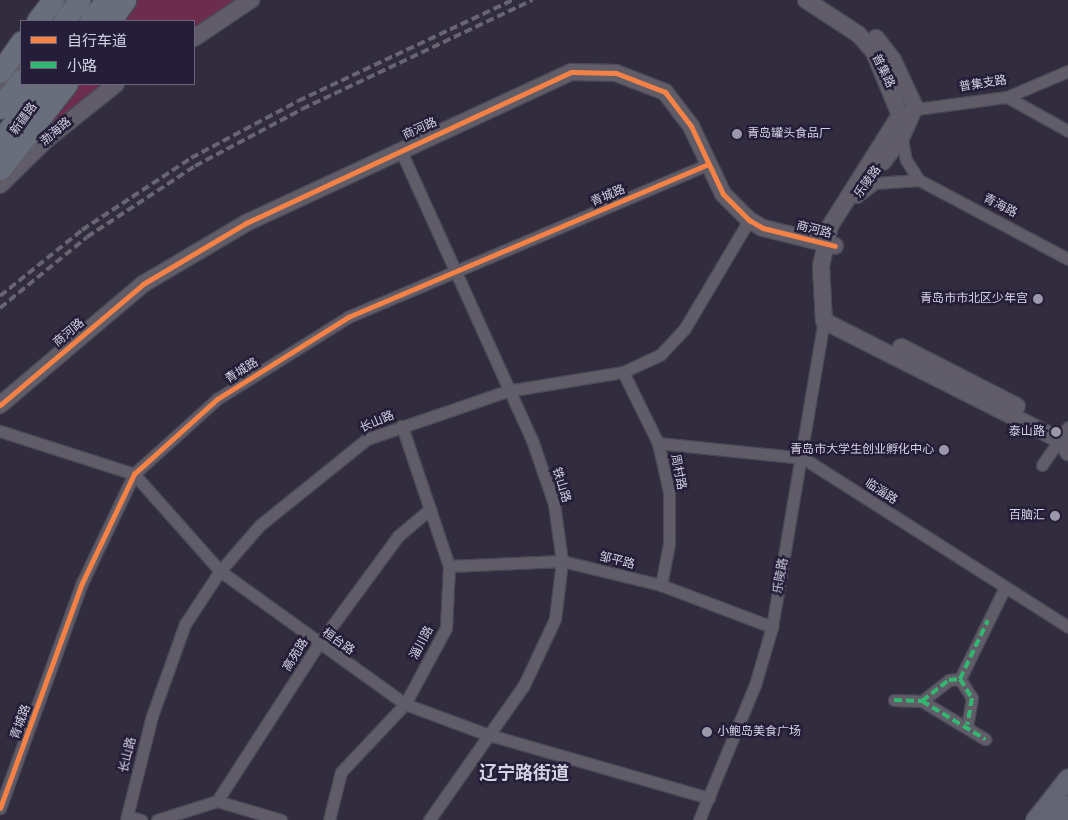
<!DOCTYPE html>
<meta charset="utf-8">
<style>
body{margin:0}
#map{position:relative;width:1068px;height:820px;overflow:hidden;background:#322d3e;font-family:Roboto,"Noto Sans SC",sans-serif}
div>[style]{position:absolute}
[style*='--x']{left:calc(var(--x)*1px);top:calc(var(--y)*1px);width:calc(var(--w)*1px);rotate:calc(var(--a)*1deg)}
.green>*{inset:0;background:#6b2d4b}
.roads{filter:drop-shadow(1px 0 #4c4856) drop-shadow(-1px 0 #4c4856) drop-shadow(0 1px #4c4856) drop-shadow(0 -1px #4c4856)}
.street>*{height:11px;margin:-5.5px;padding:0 5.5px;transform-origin:5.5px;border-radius:5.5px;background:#605d69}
.secondary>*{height:16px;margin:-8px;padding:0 8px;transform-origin:8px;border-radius:8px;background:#605d69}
.primary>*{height:19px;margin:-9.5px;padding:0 9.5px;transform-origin:9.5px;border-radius:9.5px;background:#626473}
.highway>*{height:21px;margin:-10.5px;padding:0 10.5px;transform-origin:10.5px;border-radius:10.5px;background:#686e7b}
.rail>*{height:4px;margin-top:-2px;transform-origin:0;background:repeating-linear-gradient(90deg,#686471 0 8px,transparent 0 12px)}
.quiet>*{height:4px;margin-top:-2px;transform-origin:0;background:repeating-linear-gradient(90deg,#33b770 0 8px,transparent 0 12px)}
.cycleway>*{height:5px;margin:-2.5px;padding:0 2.5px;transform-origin:2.5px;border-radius:2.5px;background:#f48246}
.dots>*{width:14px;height:14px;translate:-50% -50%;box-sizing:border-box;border:2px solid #251e39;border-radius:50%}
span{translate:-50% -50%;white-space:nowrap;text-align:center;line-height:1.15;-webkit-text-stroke:5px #251e39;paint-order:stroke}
.street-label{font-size:12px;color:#d5d1e4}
.poi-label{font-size:12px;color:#d5d1e4}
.left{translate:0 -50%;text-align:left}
.right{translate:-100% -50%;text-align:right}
.district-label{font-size:18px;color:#d5d1e4;font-weight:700}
.legend{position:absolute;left:20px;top:20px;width:175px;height:65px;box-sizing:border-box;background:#251e39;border:1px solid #6b667d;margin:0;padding:6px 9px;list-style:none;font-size:15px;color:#d5d1e4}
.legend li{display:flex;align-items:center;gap:10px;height:25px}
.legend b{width:25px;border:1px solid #6b667d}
</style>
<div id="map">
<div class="green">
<i style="clip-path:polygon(136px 0,241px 0,194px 30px,194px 21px,121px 21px)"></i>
<i style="clip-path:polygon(76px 84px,108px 84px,35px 144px)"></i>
</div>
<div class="roads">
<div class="street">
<i style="--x:1007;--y:97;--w:70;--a:29.1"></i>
<i style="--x:909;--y:110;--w:99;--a:-7.6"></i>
<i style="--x:1007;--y:97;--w:66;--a:-23.1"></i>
<i style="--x:901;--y:133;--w:27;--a:80"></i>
<i style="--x:906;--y:160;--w:24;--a:57"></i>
<i style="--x:919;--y:180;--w:169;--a:27.9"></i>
<i style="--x:400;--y:149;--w:320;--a:65.6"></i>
<i style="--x:532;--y:440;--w:68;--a:71"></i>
<i style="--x:554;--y:504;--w:58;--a:82"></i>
<i style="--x:562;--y:561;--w:58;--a:96.9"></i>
<i style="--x:555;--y:619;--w:73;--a:115.2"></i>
<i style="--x:524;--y:685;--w:165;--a:125.1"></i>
<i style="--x:857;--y:197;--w:23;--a:-38"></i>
<i style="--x:875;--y:183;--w:44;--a:-3.9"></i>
<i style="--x:623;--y:372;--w:79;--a:63.8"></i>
<i style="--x:658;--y:443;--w:50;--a:77.3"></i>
<i style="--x:669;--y:492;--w:52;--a:90"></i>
<i style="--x:669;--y:544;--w:42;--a:101"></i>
<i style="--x:0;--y:431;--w:141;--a:17.8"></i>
<i style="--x:134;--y:474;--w:130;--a:48.4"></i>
<i style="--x:220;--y:571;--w:228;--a:35.7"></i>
<i style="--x:405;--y:704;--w:86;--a:20.3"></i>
<i style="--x:486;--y:734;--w:232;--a:16"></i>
<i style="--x:658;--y:443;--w:146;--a:5.9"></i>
<i style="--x:803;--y:458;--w:314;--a:32.5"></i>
<i style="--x:1042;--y:465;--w:46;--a:-55.6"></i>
<i style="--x:449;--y:566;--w:113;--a:-2.5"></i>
<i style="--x:562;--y:561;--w:102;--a:13.6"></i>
<i style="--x:661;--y:585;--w:119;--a:20.7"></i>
<i style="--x:960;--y:679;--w:102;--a:-63.9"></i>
<i style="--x:894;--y:700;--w:28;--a:2"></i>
<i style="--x:922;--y:701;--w:74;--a:31.1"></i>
<i style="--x:922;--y:701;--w:34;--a:-38"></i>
<i style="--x:949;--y:680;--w:11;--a:-5"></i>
<i style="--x:960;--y:679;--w:22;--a:58"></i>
<i style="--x:972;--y:698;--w:27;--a:100"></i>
<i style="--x:217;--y:801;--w:186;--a:-57.1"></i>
<i style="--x:318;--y:645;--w:135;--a:-53.7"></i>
<i style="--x:398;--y:536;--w:42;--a:-40.2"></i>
<i style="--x:0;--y:808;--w:239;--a:-70"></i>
<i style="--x:82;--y:583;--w:121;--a:-64.5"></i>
<i style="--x:134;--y:474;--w:112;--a:-42.1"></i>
<i style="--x:217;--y:399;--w:155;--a:-32"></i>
<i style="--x:348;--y:317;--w:389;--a:-23"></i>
<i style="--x:127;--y:816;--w:15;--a:16"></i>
<i style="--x:126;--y:820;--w:107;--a:-76"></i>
<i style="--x:152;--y:716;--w:98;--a:-70.3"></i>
<i style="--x:185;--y:624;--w:64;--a:-56.6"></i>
<i style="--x:220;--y:571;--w:61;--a:-49"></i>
<i style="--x:260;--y:525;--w:137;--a:-38.8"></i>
<i style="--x:367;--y:439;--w:148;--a:-18.9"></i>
<i style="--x:507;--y:391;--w:118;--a:-9.3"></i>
<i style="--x:623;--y:372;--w:41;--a:-24.7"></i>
<i style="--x:660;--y:355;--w:37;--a:-47"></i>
<i style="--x:685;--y:328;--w:126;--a:-59.3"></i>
<i style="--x:157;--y:820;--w:63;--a:-17.6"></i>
<i style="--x:217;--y:801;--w:67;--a:16.5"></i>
<i style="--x:329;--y:820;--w:49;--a:-76"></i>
<i style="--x:341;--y:772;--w:93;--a:-46.7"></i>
<i style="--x:405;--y:704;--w:86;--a:-61.7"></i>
<i style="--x:446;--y:628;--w:62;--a:-87.2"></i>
<i style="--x:449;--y:566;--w:148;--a:-108.6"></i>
<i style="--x:699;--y:820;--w:146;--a:-67.5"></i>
<i style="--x:755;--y:685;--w:60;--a:-73.7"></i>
<i style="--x:772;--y:627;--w:310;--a:-80.4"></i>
</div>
<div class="secondary">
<i style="--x:806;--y:0;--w:62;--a:33.2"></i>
<i style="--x:858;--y:34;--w:24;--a:48"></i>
<i style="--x:874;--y:52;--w:68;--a:67.6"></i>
<i style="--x:900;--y:115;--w:131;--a:122.2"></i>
<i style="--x:830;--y:226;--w:41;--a:102.7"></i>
<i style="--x:821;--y:266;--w:55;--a:86.9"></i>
<i style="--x:51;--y:21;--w:26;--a:-53"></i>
<i style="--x:194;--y:38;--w:69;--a:-33.7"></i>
<i style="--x:876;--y:38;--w:28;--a:52"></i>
<i style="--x:893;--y:60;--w:52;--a:64.9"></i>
<i style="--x:915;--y:107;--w:34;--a:114"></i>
<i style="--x:901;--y:138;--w:30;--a:127"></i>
<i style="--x:0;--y:91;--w:36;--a:-54"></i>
<i style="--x:0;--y:185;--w:64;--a:-44.4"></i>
<i style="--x:46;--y:140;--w:90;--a:-38.7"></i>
<i style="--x:824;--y:321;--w:267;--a:26.8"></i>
<i style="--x:1062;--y:441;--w:13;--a:61"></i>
<i style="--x:901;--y:347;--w:130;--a:27"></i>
<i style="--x:0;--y:405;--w:187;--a:-40.2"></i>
<i style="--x:143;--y:284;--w:120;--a:-30.6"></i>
<i style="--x:246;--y:223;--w:359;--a:-24.9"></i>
<i style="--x:572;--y:72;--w:44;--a:1.3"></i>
<i style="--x:616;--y:73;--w:53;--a:21.2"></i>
<i style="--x:665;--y:92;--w:43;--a:52.6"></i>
<i style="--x:691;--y:126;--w:75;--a:64.8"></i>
<i style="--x:723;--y:194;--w:37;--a:45"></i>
<i style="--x:749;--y:220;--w:16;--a:30"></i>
<i style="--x:763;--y:228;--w:74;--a:14"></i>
</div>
<div class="primary">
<i style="--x:1035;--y:820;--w:53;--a:-51.8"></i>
<i style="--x:1056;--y:820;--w:19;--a:-51"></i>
</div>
<div class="highway">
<i style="--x:37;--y:21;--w:26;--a:-53"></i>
<i style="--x:64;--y:21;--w:26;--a:-53"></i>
<i style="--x:90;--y:21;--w:26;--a:-53"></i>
<i style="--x:110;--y:21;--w:26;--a:-54"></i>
<i style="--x:0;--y:72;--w:37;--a:-55"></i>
<i style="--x:0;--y:108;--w:35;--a:-53"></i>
<i style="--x:0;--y:141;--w:71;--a:-53"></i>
<i style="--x:0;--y:169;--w:108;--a:-51.8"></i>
</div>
</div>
<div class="rail">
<i style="--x:0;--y:296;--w:105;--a:-38.8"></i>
<i style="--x:82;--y:230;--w:131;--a:-33.4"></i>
<i style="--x:191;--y:158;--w:121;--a:-28"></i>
<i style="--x:298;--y:101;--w:238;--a:-25.2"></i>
<i style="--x:0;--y:308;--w:112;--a:-39.2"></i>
<i style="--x:87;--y:237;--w:129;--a:-33.3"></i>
<i style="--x:195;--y:166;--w:121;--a:-28"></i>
<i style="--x:302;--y:109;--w:255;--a:-25.3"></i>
</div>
<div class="quiet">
<i style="--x:960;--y:679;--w:65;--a:-64.6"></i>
<i style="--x:894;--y:700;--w:28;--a:2"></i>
<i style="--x:922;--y:701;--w:74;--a:31.1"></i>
<i style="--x:922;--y:701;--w:34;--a:-38"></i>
<i style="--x:949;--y:680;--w:11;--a:-5"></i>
<i style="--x:960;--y:679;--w:22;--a:58"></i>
<i style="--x:972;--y:698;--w:27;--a:100"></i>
</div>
<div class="cycleway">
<i style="--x:0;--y:405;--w:187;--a:-40.2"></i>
<i style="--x:143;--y:284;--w:120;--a:-30.6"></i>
<i style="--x:246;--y:223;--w:359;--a:-24.9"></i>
<i style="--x:572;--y:72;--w:44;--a:1.3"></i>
<i style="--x:616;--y:73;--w:53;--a:21.2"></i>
<i style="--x:665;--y:92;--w:43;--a:52.6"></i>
<i style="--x:691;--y:126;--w:75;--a:64.8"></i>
<i style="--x:723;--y:194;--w:37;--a:45"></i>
<i style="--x:749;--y:220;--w:16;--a:30"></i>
<i style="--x:763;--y:228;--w:74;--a:14"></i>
<i style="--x:0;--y:808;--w:239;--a:-70"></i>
<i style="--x:82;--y:583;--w:121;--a:-64.5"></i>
<i style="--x:134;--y:474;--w:112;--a:-42.1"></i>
<i style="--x:217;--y:399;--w:155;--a:-32"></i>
<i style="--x:348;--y:317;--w:389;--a:-23"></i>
</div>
<div class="dots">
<i style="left:737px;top:134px;background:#9c98aa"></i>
<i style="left:1038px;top:299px;background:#9c98aa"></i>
<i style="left:1056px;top:432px;background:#9c98aa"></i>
<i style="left:944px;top:450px;background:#9c98aa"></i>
<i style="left:1055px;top:516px;background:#9c98aa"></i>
<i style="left:707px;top:732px;background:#9c98aa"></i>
</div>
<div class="street-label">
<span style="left:883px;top:71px;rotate:64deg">普集路</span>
<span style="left:983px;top:84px;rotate:-9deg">普集支路</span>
<span style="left:24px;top:119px;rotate:-54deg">新疆路</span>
<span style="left:420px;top:129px;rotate:-24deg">商河路</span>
<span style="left:56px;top:132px;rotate:-40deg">渤海路</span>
<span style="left:868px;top:182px;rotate:-54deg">乐陵路</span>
<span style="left:608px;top:196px;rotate:-23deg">青城路</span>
<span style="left:1000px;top:206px;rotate:27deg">青海路</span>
<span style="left:814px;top:230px;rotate:14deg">商河路</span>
<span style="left:69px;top:333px;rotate:-40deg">商河路</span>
<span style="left:242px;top:371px;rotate:-32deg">青城路</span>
<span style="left:377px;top:422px;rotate:-23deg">长山路</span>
<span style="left:678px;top:472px;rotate:79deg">周村路</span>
<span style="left:561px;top:485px;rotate:73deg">铁山路</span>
<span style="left:881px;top:492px;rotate:33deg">临淄路</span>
<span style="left:617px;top:561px;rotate:14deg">邹平路</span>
<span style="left:781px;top:576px;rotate:-80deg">乐陵路</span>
<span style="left:338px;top:642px;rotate:35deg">桓台路</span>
<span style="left:422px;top:643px;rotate:-62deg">淄川路</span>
<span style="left:296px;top:655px;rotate:-58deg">高苑路</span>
<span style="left:21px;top:722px;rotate:-70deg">青城路</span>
<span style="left:128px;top:755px;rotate:-76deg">长山路</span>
</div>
<div class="poi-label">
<span class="left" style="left:747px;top:134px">青岛罐头食品厂</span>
<span class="right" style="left:1028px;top:299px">青岛市市北区少年宫</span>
<span class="right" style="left:1045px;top:432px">泰山路</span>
<span class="right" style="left:934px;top:450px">青岛市大学生创业孵化中心</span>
<span class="right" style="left:1045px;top:516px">百脑汇</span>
<span class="left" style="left:717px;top:732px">小鲍岛美食广场</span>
</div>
<div class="district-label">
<span style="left:524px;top:773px">辽宁路街道</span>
</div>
<ul class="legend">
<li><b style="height:6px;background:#f48246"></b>自行车道</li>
<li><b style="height:6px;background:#33b770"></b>小路</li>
</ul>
</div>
